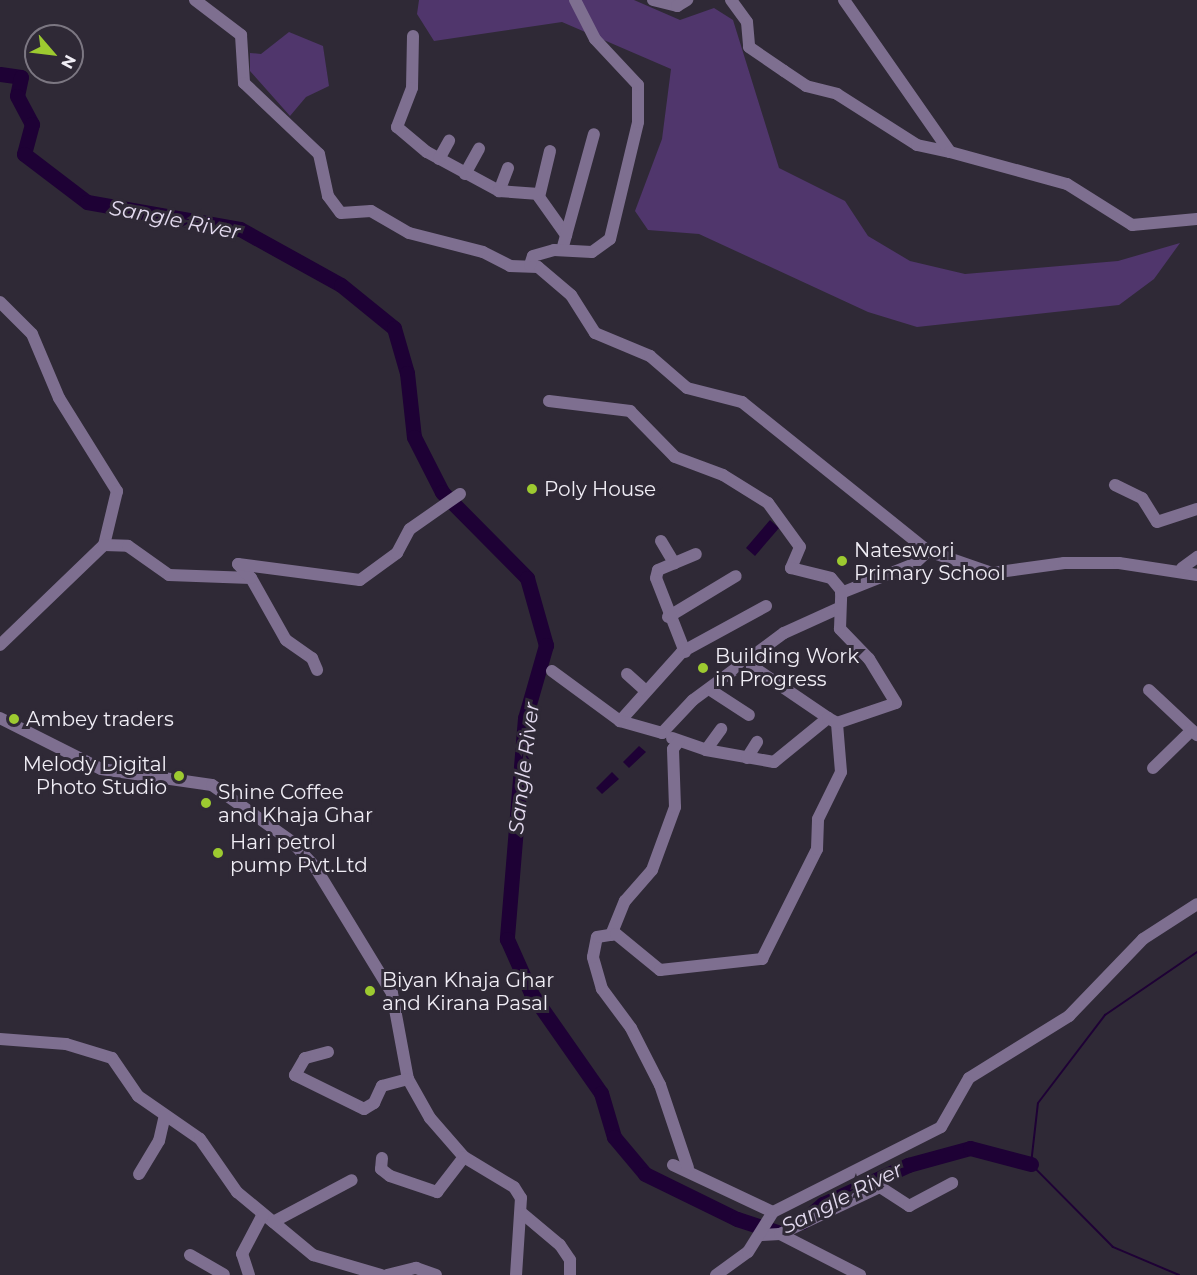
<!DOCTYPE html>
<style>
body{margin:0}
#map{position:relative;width:1197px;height:1275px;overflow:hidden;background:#2f2936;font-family:Montserrat,sans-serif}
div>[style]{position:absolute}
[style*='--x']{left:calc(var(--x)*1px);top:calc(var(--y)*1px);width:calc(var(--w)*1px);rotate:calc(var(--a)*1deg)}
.green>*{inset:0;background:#50366c}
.water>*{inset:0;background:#1e0135}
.stream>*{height:2px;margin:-1px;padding:0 1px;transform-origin:1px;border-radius:1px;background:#1e0135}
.river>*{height:15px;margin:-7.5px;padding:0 7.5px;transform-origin:7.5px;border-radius:7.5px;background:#1e0135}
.minor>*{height:12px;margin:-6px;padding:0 6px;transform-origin:6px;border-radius:6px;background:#7e6f90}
.dots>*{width:16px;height:16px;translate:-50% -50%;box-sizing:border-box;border:3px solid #2f2936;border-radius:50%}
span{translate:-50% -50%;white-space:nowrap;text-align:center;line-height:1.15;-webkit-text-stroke:6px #2f2936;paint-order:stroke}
.poi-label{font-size:20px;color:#f0edf5}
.left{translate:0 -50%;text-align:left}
.right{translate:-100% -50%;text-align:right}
.water-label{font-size:21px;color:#e3daef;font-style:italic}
.north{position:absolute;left:24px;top:24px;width:60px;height:60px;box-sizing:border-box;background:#2f2936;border:2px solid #7c7782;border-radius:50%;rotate:118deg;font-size:16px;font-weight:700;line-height:24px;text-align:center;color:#f0edf5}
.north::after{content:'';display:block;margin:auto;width:21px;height:27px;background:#9dca30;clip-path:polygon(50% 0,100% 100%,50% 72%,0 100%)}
</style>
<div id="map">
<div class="green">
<i style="clip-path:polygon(419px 0,634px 0,680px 20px,714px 8px,733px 20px,779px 168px,845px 201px,868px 236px,910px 261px,965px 274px,1118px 261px,1180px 243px,1154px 279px,1119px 305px,917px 327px,868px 312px,699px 234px,648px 230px,635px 211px,662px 139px,671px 69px,562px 22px,434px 41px,417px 14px)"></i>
<i style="clip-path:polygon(289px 32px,323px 46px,329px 86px,306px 97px,290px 116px,250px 71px,250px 53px,261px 54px)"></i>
</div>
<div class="water">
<i style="clip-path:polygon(770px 520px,779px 528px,755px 556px,746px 548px)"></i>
<i style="clip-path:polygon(639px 746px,646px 752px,629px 768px,623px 762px)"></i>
<i style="clip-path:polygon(612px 772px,619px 779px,602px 794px,596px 788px)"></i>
</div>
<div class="stream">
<i style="--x:1179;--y:1275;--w:72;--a:-157"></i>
<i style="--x:1113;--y:1247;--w:117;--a:-134.7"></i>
<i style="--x:1031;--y:1164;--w:61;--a:-83.5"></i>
<i style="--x:1038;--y:1103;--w:111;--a:-52.7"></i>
<i style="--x:1105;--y:1015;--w:112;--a:-34.4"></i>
</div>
<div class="river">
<i style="--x:0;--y:74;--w:21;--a:8"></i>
<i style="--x:21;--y:77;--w:19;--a:102"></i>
<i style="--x:17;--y:96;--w:32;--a:62"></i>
<i style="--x:32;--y:124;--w:31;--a:105"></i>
<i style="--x:24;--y:154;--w:79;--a:37.3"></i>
<i style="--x:87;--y:202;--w:155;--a:10"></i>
<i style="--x:240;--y:229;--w:115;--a:29"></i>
<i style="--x:341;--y:285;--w:68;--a:39.1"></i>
<i style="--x:394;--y:328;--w:47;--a:73.9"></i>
<i style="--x:407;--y:373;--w:64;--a:83.8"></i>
<i style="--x:414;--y:437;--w:62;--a:63"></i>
<i style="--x:442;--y:492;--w:121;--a:45.3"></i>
<i style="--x:527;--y:578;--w:70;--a:74.2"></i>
<i style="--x:546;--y:645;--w:76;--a:106"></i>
<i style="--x:525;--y:718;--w:222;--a:94.7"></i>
<i style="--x:507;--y:939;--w:59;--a:66"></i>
<i style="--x:531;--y:993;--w:122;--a:55"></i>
<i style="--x:601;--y:1093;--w:46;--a:73.5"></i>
<i style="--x:614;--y:1137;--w:48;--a:50"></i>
<i style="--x:645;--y:1174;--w:102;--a:26.1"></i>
<i style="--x:737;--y:1219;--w:42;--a:18"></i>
<i style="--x:802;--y:1222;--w:28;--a:-41"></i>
<i style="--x:823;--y:1204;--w:94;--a:-24.6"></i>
<i style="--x:908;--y:1165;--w:64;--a:-15.3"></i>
<i style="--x:970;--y:1148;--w:63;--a:14.7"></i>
</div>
<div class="minor">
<i style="--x:195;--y:0;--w:58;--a:37.3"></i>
<i style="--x:241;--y:35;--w:48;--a:86.4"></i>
<i style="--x:244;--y:83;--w:103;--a:43.4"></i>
<i style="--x:319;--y:154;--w:43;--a:77.9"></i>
<i style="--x:328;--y:196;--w:21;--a:53"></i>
<i style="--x:341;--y:213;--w:30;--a:-4"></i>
<i style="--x:371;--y:211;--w:44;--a:30.1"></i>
<i style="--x:409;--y:233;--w:76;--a:14.4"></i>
<i style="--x:483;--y:252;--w:30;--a:27"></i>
<i style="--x:510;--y:266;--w:28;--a:2"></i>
<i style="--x:538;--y:267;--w:43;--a:40.3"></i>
<i style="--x:571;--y:295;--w:45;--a:57.7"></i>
<i style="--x:595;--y:333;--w:60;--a:22.7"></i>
<i style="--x:650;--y:356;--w:49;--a:40.9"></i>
<i style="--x:687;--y:388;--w:57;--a:14.3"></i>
<i style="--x:742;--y:402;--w:238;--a:38.7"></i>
<i style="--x:928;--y:551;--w:68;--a:19"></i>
<i style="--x:992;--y:573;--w:73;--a:-7.9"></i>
<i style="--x:1064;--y:563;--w:55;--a:0"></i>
<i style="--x:1119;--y:563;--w:79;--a:8.7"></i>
<i style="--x:653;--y:0;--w:25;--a:14"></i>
<i style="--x:677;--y:6;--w:12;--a:-31"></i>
<i style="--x:731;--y:0;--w:27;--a:54"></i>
<i style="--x:747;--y:22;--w:25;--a:85"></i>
<i style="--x:749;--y:47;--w:42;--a:34.4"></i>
<i style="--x:784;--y:71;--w:27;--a:34"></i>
<i style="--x:806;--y:86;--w:32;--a:14"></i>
<i style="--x:837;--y:94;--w:95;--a:32.5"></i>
<i style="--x:917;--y:145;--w:33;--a:12"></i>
<i style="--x:844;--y:0;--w:185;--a:55.1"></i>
<i style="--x:950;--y:152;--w:121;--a:15.3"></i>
<i style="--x:1067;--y:184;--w:77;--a:32.2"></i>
<i style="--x:1132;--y:225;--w:65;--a:-5.3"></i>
<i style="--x:413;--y:36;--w:52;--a:91.1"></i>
<i style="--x:412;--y:88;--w:42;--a:111"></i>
<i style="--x:397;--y:127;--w:39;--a:40"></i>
<i style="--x:427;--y:152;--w:82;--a:28.4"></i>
<i style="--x:550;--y:151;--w:47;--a:103.4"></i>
<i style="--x:539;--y:197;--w:47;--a:54.6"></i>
<i style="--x:439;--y:159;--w:21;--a:-61"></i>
<i style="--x:508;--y:168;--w:25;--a:111"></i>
<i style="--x:499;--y:191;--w:40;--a:4.3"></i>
<i style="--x:465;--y:174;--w:29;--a:-61"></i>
<i style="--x:562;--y:250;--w:120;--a:-74.6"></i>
<i style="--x:530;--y:265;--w:9;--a:-72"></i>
<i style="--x:533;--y:256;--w:22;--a:-16"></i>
<i style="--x:554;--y:250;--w:38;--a:3"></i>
<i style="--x:592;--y:252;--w:22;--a:-36"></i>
<i style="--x:610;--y:239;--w:120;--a:-76.5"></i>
<i style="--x:638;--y:122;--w:37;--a:-90"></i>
<i style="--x:638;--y:85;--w:63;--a:-133.1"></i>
<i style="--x:595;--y:39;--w:44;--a:-117.1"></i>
<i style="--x:0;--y:302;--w:45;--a:45"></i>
<i style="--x:32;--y:334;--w:69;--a:67.1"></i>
<i style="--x:59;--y:398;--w:110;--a:58.1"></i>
<i style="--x:117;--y:491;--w:56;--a:103.5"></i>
<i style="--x:549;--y:401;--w:82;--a:7"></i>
<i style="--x:630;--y:411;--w:64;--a:45.6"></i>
<i style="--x:675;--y:457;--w:51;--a:20.6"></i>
<i style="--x:723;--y:475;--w:53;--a:31.9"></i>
<i style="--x:768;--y:503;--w:54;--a:54"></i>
<i style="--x:800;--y:547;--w:23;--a:113"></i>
<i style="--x:791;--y:568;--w:41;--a:14"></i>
<i style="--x:831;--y:578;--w:17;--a:50"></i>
<i style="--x:1115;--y:485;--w:30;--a:26"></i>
<i style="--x:1142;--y:498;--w:28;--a:58"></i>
<i style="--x:1157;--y:522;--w:42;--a:-18"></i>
<i style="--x:661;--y:541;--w:26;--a:59"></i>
<i style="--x:1182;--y:568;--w:19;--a:-36"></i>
<i style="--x:251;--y:578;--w:71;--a:60.6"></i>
<i style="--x:286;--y:640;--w:32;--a:35"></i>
<i style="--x:312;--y:658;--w:13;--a:67"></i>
<i style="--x:766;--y:606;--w:96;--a:151.3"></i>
<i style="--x:682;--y:652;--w:93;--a:131.9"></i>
<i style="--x:620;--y:721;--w:44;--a:15.9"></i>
<i style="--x:662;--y:733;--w:45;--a:-46.8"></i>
<i style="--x:693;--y:700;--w:113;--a:-36.4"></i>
<i style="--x:784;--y:633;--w:60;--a:-24.4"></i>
<i style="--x:668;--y:617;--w:79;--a:-31.1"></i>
<i style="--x:0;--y:645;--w:144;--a:-43.9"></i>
<i style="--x:104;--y:545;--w:24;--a:2"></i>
<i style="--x:128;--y:546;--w:50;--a:35.3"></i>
<i style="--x:169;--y:575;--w:82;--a:2.1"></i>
<i style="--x:251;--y:578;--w:19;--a:-133"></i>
<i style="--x:238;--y:564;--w:123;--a:7.5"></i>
<i style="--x:360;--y:580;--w:46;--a:-36.1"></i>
<i style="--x:397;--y:553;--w:27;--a:-62"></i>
<i style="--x:410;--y:529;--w:61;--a:-35"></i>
<i style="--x:685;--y:652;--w:79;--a:-111.4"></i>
<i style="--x:656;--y:578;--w:8;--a:-76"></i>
<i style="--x:658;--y:570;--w:41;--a:-22.8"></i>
<i style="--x:746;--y:662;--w:99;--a:34.3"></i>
<i style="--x:552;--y:671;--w:84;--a:36.3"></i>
<i style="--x:627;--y:674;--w:25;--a:42"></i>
<i style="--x:1149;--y:690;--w:66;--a:43.2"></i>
<i style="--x:712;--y:691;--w:44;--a:33"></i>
<i style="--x:0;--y:718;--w:113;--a:26.8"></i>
<i style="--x:101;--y:769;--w:112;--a:8.2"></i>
<i style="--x:212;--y:785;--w:97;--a:35.3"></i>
<i style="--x:291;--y:841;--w:35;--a:47"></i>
<i style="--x:315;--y:867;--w:148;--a:58.6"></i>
<i style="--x:392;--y:993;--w:87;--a:79.5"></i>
<i style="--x:408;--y:1079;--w:45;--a:60.6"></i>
<i style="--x:430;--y:1118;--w:52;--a:48.9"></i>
<i style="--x:464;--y:1157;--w:58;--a:31"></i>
<i style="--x:514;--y:1187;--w:13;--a:58"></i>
<i style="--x:521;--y:1198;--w:77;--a:93.7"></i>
<i style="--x:672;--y:738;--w:36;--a:19"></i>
<i style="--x:706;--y:750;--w:69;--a:10"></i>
<i style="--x:774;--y:762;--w:70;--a:-39.2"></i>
<i style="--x:828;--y:718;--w:10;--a:29"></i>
<i style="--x:706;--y:750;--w:26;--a:-54"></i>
<i style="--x:747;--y:758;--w:19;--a:-58"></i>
<i style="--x:1153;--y:768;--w:54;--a:-44.3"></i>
<i style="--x:611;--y:935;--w:37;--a:-68"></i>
<i style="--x:625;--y:901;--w:41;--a:-48.9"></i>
<i style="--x:652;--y:870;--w:67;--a:-69.9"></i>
<i style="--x:675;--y:807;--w:58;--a:-92"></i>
<i style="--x:673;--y:749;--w:10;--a:-53"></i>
<i style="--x:0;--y:1039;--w:66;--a:4.3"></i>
<i style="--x:66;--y:1044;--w:48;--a:16.9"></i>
<i style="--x:112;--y:1058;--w:46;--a:55.6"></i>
<i style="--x:138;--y:1096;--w:75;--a:34.7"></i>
<i style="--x:200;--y:1139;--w:65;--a:55.1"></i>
<i style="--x:237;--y:1192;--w:99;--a:39.7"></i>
<i style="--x:313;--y:1255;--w:71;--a:16.4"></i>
<i style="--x:328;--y:1052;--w:24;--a:165"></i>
<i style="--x:305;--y:1058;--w:20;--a:120"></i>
<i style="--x:295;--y:1075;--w:77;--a:26.2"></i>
<i style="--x:364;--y:1109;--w:12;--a:-31"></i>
<i style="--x:374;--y:1103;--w:19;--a:-65"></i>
<i style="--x:382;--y:1086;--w:27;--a:-15"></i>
<i style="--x:382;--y:1158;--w:11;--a:95"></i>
<i style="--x:381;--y:1169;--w:11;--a:38"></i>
<i style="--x:390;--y:1176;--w:50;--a:18.8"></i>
<i style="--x:437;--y:1192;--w:44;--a:-52.4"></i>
<i style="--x:673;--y:1165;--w:110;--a:25.2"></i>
<i style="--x:688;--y:1168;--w:88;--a:-108.6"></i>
<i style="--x:660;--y:1085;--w:64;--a:-117"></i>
<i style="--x:631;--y:1028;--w:49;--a:-126.6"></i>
<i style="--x:602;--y:989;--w:33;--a:-106"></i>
<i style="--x:593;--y:957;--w:20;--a:-79"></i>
<i style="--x:597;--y:937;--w:19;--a:-9"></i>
<i style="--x:616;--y:934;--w:57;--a:39.3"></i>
<i style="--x:660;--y:970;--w:103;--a:-6.2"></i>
<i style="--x:762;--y:959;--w:123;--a:-63.4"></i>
<i style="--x:817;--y:849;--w:30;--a:-88"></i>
<i style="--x:818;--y:819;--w:52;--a:-63.9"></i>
<i style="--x:841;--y:772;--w:49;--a:-94.7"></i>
<i style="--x:837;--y:723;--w:62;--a:-18.7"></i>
<i style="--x:896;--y:703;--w:52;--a:-121.5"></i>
<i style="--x:869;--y:659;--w:42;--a:-134"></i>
<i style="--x:840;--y:629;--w:36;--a:-88"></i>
<i style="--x:841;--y:593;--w:79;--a:-21.7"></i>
<i style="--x:914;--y:564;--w:19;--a:-43"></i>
<i style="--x:139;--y:1174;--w:39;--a:-59"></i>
<i style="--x:159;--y:1141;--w:26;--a:-77"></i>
<i style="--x:523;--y:1214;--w:48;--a:40"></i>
<i style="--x:560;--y:1245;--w:18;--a:56"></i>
<i style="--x:570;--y:1260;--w:15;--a:90"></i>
<i style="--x:273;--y:1222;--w:89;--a:-28"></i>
<i style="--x:780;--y:1234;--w:90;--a:27.1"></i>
<i style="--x:762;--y:1235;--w:18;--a:-3"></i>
<i style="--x:780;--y:1234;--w:110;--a:-25.2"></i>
<i style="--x:880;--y:1187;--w:35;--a:33"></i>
<i style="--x:909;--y:1206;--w:49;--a:-28.1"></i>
<i style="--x:190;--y:1255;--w:39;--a:30"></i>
<i style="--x:249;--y:1275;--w:22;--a:-108"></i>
<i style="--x:242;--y:1254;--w:45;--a:-62.3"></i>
<i style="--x:387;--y:1275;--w:30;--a:-14"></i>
<i style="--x:416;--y:1268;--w:21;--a:19"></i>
<i style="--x:716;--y:1275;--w:39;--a:-36"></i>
<i style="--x:748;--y:1252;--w:47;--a:-58"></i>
<i style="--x:773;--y:1212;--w:188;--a:-26.8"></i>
<i style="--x:941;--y:1127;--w:56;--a:-60.3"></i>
<i style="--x:969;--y:1078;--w:118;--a:-31.8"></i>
<i style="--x:1069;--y:1016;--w:107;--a:-46.1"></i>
<i style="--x:1143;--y:939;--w:64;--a:-32.9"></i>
</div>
<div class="dots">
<i style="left:532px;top:489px;background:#9dca30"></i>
<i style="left:842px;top:561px;background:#9dca30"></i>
<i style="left:703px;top:668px;background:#9dca30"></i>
<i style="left:14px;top:719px;background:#9dca30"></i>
<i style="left:179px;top:776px;background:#9dca30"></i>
<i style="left:206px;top:803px;background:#9dca30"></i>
<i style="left:218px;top:853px;background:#9dca30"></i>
<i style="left:370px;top:991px;background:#9dca30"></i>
</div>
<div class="poi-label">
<span class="left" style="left:544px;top:489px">Poly House</span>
<span class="left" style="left:854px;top:562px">Nateswori<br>Primary School</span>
<span class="left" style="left:715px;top:668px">Building Work<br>in Progress</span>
<span class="left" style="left:26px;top:719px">Ambey traders</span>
<span class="right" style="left:167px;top:776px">Melody Digital<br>Photo Studio</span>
<span class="left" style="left:218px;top:804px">Shine Coffee<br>and Khaja Ghar</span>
<span class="left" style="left:230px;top:854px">Hari petrol<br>pump Pvt.Ltd</span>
<span class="left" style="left:382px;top:992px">Biyan Khaja Ghar<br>and Kirana Pasal</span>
</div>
<div class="water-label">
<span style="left:175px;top:220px;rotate:11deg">Sangle River</span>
<span style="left:524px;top:768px;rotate:-83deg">Sangle River</span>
<span style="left:842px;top:1198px;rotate:-27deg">Sangle River</span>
</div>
<div class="north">N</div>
</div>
